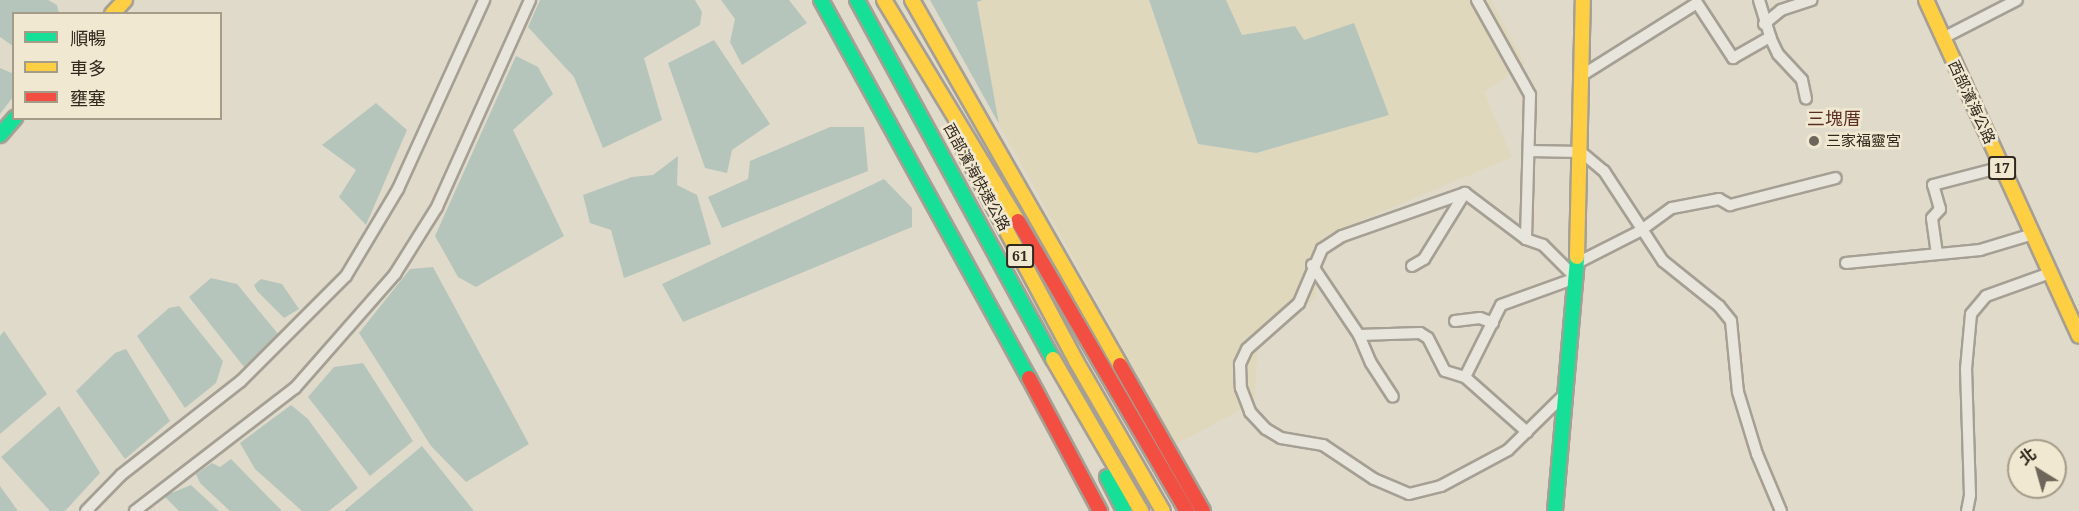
<!DOCTYPE html>
<meta charset="utf-8">
<style>
body{margin:0}
#map{position:relative;width:2079px;height:511px;overflow:hidden;background:#e0dacb;font-family:"Noto Serif","Noto Sans TC",serif}
div>[style]{position:absolute}
[style*='--x']{left:calc(var(--x)*1px);top:calc(var(--y)*1px);width:calc(var(--w)*1px);rotate:calc(var(--a)*1deg)}
.farmland>*{inset:0;background:#dfd8bc}
.water>*{inset:0;background:#b6c5bc}
.roads{filter:drop-shadow(2px 0 #a59f94) drop-shadow(-2px 0 #a59f94) drop-shadow(0 2px #a59f94) drop-shadow(0 -2px #a59f94)}
.street>*{height:10px;margin:-5px;padding:0 5px;transform-origin:5px;border-radius:5px;background:#e8e5dc}
.fast>*{height:14px;margin:-7px;padding:0 7px;transform-origin:7px;border-radius:7px;background:#16e098}
.slow>*{height:14px;margin:-7px;padding:0 7px;transform-origin:7px;border-radius:7px;background:#ffcf43}
.jam>*{height:14px;margin:-7px;padding:0 7px;transform-origin:7px;border-radius:7px;background:#f24e42}
.dots>*{width:16px;height:16px;translate:-50% -50%;box-sizing:border-box;border:3px solid #f1e8d1;border-radius:50%}
span{translate:-50% -50%;white-space:nowrap;text-align:center;line-height:1.15;-webkit-text-stroke:5px #f1e8d1;paint-order:stroke}
.shield-label span{padding:2px 4px;background:#f1e8d1;border:2px solid;border-radius:4px;-webkit-text-stroke-width:0}
.shield-label{font-size:14px;color:#32281e;font-weight:700}
.street-label{font-size:15px;color:#32281e}
.poi-label{font-size:15px;color:#32281e}
.left{translate:0 -50%;text-align:left}
.quarter-label{font-size:18px;color:#5a2e21}
.legend{position:absolute;left:12px;top:12px;width:210px;height:108px;box-sizing:border-box;background:#f1e8d1;border:2px solid #a59b89;margin:0;padding:8px 10px;list-style:none;font-size:18px;color:#32281e}
.legend li{display:flex;align-items:center;gap:12px;height:30px}
.legend b{width:30px;border:2px solid #a59b89}
.north{position:absolute;left:2007px;top:439px;width:60px;height:60px;box-sizing:border-box;background:#f1e8d1;border:2px solid #a59b89;border-radius:50%;rotate:323deg;font-size:16px;font-weight:700;line-height:24px;text-align:center;color:#32281e}
.north::after{content:'';display:block;margin:auto;width:21px;height:27px;background:#6f665b;clip-path:polygon(50% 0,100% 100%,50% 72%,0 100%)}
</style>
<div id="map">
<div class="farmland">
<i style="clip-path:polygon(983px 0,1149px 0,1198px 144px,1255px 153px,1389px 114px,1304px 40px,1295px 26px,1242px 35px,1226px 0,1491px 0,1525px 64px,1484px 92px,1512px 157px,1322px 237px,1316px 297px,1258px 347px,1254px 403px,1176px 444px,999px 124px,977px 2px)"></i>
</div>
<div class="water">
<i style="clip-path:polygon(0 0,48px 0,57px 5px,59px 13px,14px 14px,13px 46px,0 37px)"></i>
<i style="clip-path:polygon(540px 0,695px 0,702px 12px,700px 25px,644px 58px,662px 120px,603px 148px,574px 77px,528px 27px)"></i>
<i style="clip-path:polygon(721px 0,789px 0,807px 23px,742px 65px,730px 42px,735px 19px)"></i>
<i style="clip-path:polygon(930px 0,983px 0,977px 2px,999px 124px)"></i>
<i style="clip-path:polygon(1149px 0,1226px 0,1242px 35px,1295px 26px,1304px 40px,1354px 23px,1389px 115px,1256px 153px,1198px 144px)"></i>
<i style="clip-path:polygon(714px 40px,770px 124px,732px 150px,727px 173px,705px 168px,668px 63px)"></i>
<i style="clip-path:polygon(516px 56px,538px 67px,553px 94px,513px 130px,564px 236px,476px 287px,458px 277px,435px 236px)"></i>
<i style="clip-path:polygon(0 68px,14px 74px,13px 97px,0 114px)"></i>
<i style="clip-path:polygon(376px 103px,407px 130px,366px 225px,339px 197px,356px 170px,322px 145px)"></i>
<i style="clip-path:polygon(830px 127px,864px 127px,868px 171px,722px 228px,708px 197px,748px 179px,750px 161px)"></i>
<i style="clip-path:polygon(678px 156px,677px 185px,697px 195px,711px 244px,624px 278px,611px 230px,590px 223px,583px 195px,632px 177px,653px 175px)"></i>
<i style="clip-path:polygon(884px 179px,912px 208px,912px 227px,683px 322px,662px 284px)"></i>
<i style="clip-path:polygon(433px 267px,529px 444px,466px 482px,431px 446px,359px 333px,410px 269px)"></i>
<i style="clip-path:polygon(211px 278px,237px 284px,279px 335px,244px 367px,189px 297px)"></i>
<i style="clip-path:polygon(261px 279px,282px 284px,299px 309px,284px 318px,257px 291px,254px 285px)"></i>
<i style="clip-path:polygon(179px 306px,223px 361px,216px 383px,185px 408px,137px 336px,169px 308px)"></i>
<i style="clip-path:polygon(4px 331px,47px 394px,0 434px,0 336px)"></i>
<i style="clip-path:polygon(126px 349px,170px 421px,125px 459px,76px 391px,115px 353px)"></i>
<i style="clip-path:polygon(363px 363px,413px 441px,370px 476px,308px 397px,334px 367px)"></i>
<i style="clip-path:polygon(291px 405px,308px 419px,358px 488px,329px 511px,302px 511px,255px 469px,240px 443px)"></i>
<i style="clip-path:polygon(59px 406px,100px 473px,65px 511px,50px 511px,1px 457px)"></i>
<i style="clip-path:polygon(422px 446px,474px 511px,344px 511px)"></i>
<i style="clip-path:polygon(231px 459px,282px 511px,230px 511px,200px 483px,196px 474px,212px 463px,220px 467px)"></i>
<i style="clip-path:polygon(191px 485px,219px 511px,179px 511px,164px 496px)"></i>
<i style="clip-path:polygon(0 486px,18px 511px,0 511px)"></i>
</div>
<div class="roads">
<div class="street">
<i style="--x:1477;--y:0;--w:109;--a:60.8"></i>
<i style="--x:1530;--y:95;--w:144;--a:91.6"></i>
<i style="--x:1759;--y:0;--w:39;--a:73"></i>
<i style="--x:1770;--y:37;--w:19;--a:65"></i>
<i style="--x:1778;--y:54;--w:35;--a:47"></i>
<i style="--x:1802;--y:80;--w:19;--a:78"></i>
<i style="--x:1764;--y:24;--w:22;--a:-39"></i>
<i style="--x:1781;--y:10;--w:32;--a:-18"></i>
<i style="--x:1943;--y:38;--w:83;--a:-27.2"></i>
<i style="--x:1584;--y:74;--w:133;--a:-32.1"></i>
<i style="--x:1697;--y:3;--w:66;--a:56.8"></i>
<i style="--x:1733;--y:58;--w:43;--a:-29.6"></i>
<i style="--x:1529;--y:151;--w:52;--a:1.1"></i>
<i style="--x:1581;--y:152;--w:30;--a:40"></i>
<i style="--x:1604;--y:171;--w:108;--a:56.8"></i>
<i style="--x:1663;--y:261;--w:72;--a:38.8"></i>
<i style="--x:1719;--y:306;--w:19;--a:51"></i>
<i style="--x:1731;--y:321;--w:71;--a:84.4"></i>
<i style="--x:1738;--y:392;--w:65;--a:73"></i>
<i style="--x:1757;--y:454;--w:62;--a:67.2"></i>
<i style="--x:1937;--y:254;--w:36;--a:-98"></i>
<i style="--x:1932;--y:218;--w:12;--a:-48"></i>
<i style="--x:1940;--y:209;--w:25;--a:-106"></i>
<i style="--x:1933;--y:185;--w:71;--a:-14.6"></i>
<i style="--x:1577;--y:263;--w:71;--a:-26.9"></i>
<i style="--x:1640;--y:231;--w:39;--a:-36"></i>
<i style="--x:1672;--y:208;--w:48;--a:-10.8"></i>
<i style="--x:1719;--y:199;--w:13;--a:29"></i>
<i style="--x:1730;--y:205;--w:109;--a:-14.3"></i>
<i style="--x:1846;--y:263;--w:135;--a:-5.5"></i>
<i style="--x:1980;--y:250;--w:55;--a:-16.8"></i>
<i style="--x:1312;--y:265;--w:84;--a:56.1"></i>
<i style="--x:1359;--y:335;--w:61;--a:-1.9"></i>
<i style="--x:1420;--y:333;--w:9;--a:32"></i>
<i style="--x:1428;--y:338;--w:37;--a:63"></i>
<i style="--x:1445;--y:371;--w:21;--a:17"></i>
<i style="--x:1465;--y:377;--w:83;--a:41.6"></i>
<i style="--x:1412;--y:266;--w:14;--a:-30"></i>
<i style="--x:1424;--y:259;--w:78;--a:-58.2"></i>
<i style="--x:1455;--y:321;--w:25;--a:-7"></i>
<i style="--x:1480;--y:318;--w:14;--a:21"></i>
<i style="--x:1359;--y:335;--w:30;--a:67"></i>
<i style="--x:1371;--y:363;--w:40;--a:57.1"></i>
<i style="--x:1465;--y:377;--w:80;--a:-63.4"></i>
<i style="--x:1501;--y:305;--w:80;--a:-19.8"></i>
<i style="--x:1576;--y:278;--w:47;--a:-135"></i>
<i style="--x:1543;--y:245;--w:18;--a:-161"></i>
<i style="--x:1526;--y:239;--w:76;--a:-143"></i>
<i style="--x:1465;--y:193;--w:130;--a:160.7"></i>
<i style="--x:1342;--y:236;--w:24;--a:147"></i>
<i style="--x:1322;--y:249;--w:59;--a:113.1"></i>
<i style="--x:1299;--y:303;--w:69;--a:138.5"></i>
<i style="--x:1247;--y:349;--w:17;--a:115"></i>
<i style="--x:1240;--y:364;--w:24;--a:88"></i>
<i style="--x:1241;--y:388;--w:26;--a:69"></i>
<i style="--x:1250;--y:412;--w:23;--a:47"></i>
<i style="--x:1266;--y:429;--w:17;--a:31"></i>
<i style="--x:1281;--y:438;--w:43;--a:9.5"></i>
<i style="--x:1323;--y:445;--w:61;--a:33.7"></i>
<i style="--x:1374;--y:479;--w:38;--a:23"></i>
<i style="--x:1409;--y:494;--w:33;--a:-14"></i>
<i style="--x:1441;--y:486;--w:76;--a:-28.2"></i>
<i style="--x:1508;--y:450;--w:78;--a:-44.5"></i>
<i style="--x:86;--y:511;--w:50;--a:-45.8"></i>
<i style="--x:121;--y:475;--w:152;--a:-38.1"></i>
<i style="--x:241;--y:381;--w:148;--a:-45"></i>
<i style="--x:346;--y:276;--w:101;--a:-59.1"></i>
<i style="--x:398;--y:189;--w:208;--a:-65.5"></i>
<i style="--x:135;--y:511;--w:202;--a:-37.6"></i>
<i style="--x:295;--y:388;--w:152;--a:-48.7"></i>
<i style="--x:395;--y:274;--w:79;--a:-57.9"></i>
<i style="--x:437;--y:207;--w:227;--a:-65.8"></i>
<i style="--x:1967;--y:511;--w:16;--a:-79"></i>
<i style="--x:1970;--y:495;--w:126;--a:-91.8"></i>
<i style="--x:1966;--y:369;--w:55;--a:-84.8"></i>
<i style="--x:1971;--y:314;--w:23;--a:-50"></i>
<i style="--x:1986;--y:296;--w:68;--a:-19.8"></i>
</div>
<div class="fast">
<i style="--x:821;--y:0;--w:431;--a:61.2"></i>
<i style="--x:857;--y:0;--w:409;--a:61.4"></i>
<i style="--x:0;--y:135;--w:23;--a:-49"></i>
<i style="--x:1107;--y:477;--w:38;--a:63"></i>
<i style="--x:1555;--y:511;--w:255;--a:-85"></i>
</div>
<div class="slow">
<i style="--x:884;--y:0;--w:258;--a:58.8"></i>
<i style="--x:912;--y:0;--w:420;--a:60.3"></i>
<i style="--x:1926;--y:0;--w:369;--a:65.5"></i>
<i style="--x:112;--y:14;--w:19;--a:-47"></i>
<i style="--x:964;--y:151;--w:238;--a:61.9"></i>
<i style="--x:1076;--y:361;--w:173;--a:59.9"></i>
<i style="--x:1577;--y:257;--w:257;--a:-88.7"></i>
<i style="--x:1053;--y:359;--w:176;--a:59.9"></i>
</div>
<div class="jam">
<i style="--x:1018;--y:221;--w:336;--a:59.8"></i>
<i style="--x:1120;--y:365;--w:168;--a:60.4"></i>
<i style="--x:1029;--y:378;--w:151;--a:61.9"></i>
</div>
</div>
<div class="dots">
<i style="left:1814px;top:141px;background:#6f665b"></i>
</div>
<div class="shield-label">
<span style="left:2002px;top:168px">17</span>
<span style="left:1020px;top:256px">61</span>
</div>
<div class="street-label">
<span style="left:1972px;top:102px;rotate:65deg">西部濱海公路</span>
<span style="left:977px;top:177px;rotate:61deg">西部濱海快速公路</span>
</div>
<div class="poi-label">
<span class="left" style="left:1826px;top:141px">三家福靈宮</span>
</div>
<div class="quarter-label">
<span style="left:1834px;top:118px">三塊厝</span>
</div>
<ul class="legend">
<li><b style="height:8px;background:#16e098"></b>順暢</li>
<li><b style="height:8px;background:#ffcf43"></b>車多</li>
<li><b style="height:8px;background:#f24e42"></b>壅塞</li>
</ul>
<div class="north">北</div>
</div>
